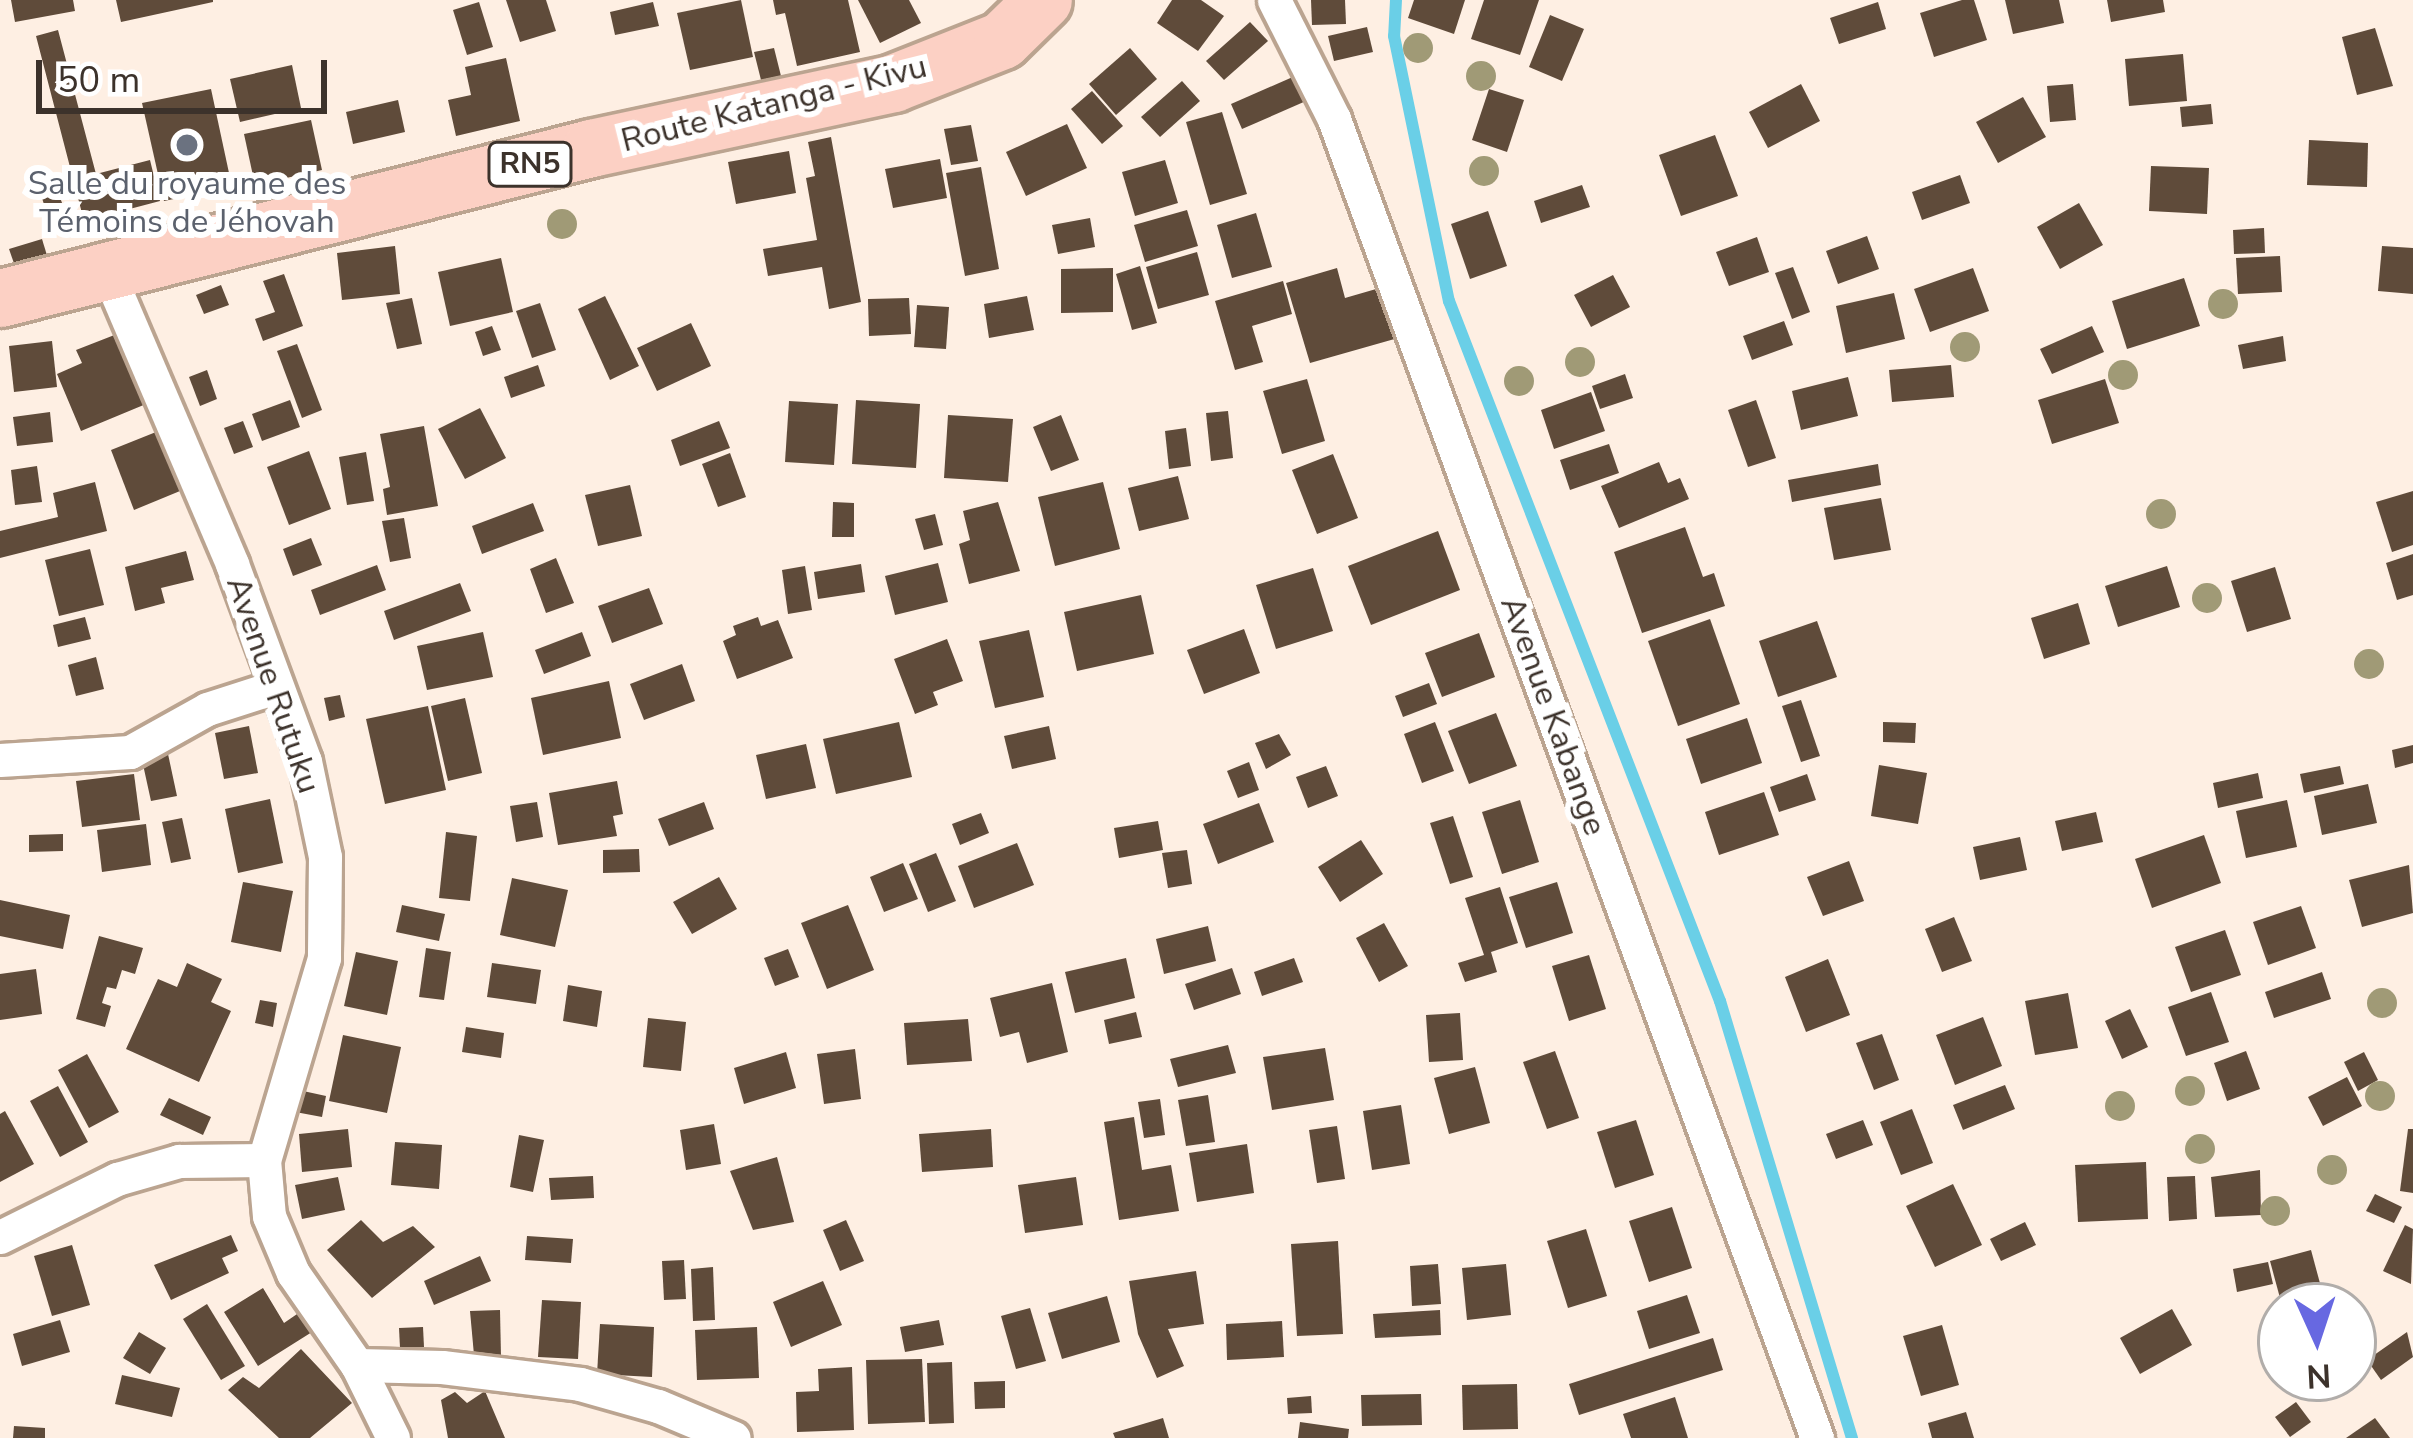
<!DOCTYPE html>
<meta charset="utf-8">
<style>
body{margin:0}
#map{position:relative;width:2413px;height:1438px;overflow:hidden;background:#feefe3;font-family:"Nunito Sans",sans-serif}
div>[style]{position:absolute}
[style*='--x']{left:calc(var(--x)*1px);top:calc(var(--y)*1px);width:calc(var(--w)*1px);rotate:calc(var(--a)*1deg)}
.stream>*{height:12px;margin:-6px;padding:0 6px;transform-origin:6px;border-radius:6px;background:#6acfe7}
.building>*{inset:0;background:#5f4b3a}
.roads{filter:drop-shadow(3px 0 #bba490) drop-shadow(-3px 0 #bba490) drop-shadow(0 3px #bba490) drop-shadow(0 -3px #bba490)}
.minor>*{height:33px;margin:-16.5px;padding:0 16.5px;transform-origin:16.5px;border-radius:16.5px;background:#fff}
.trunk>*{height:57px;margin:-28.5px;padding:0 28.5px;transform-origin:28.5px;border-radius:28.5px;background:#fcd0c4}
.trees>*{width:30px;height:30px;margin:-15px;border-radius:50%;background:#a09a76}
.dots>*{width:33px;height:33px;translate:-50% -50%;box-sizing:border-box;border:6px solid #fff;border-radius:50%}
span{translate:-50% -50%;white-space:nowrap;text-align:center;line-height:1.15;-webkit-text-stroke:12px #fff;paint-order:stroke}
.shield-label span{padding:3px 9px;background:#fff;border:3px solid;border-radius:9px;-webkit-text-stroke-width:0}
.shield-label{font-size:30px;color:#3c322b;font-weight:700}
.street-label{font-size:33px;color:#3c322b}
.worship-label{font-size:33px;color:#5b616d}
.north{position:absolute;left:2257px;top:1282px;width:120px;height:120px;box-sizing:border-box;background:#fff;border:3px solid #b1adaa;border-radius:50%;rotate:177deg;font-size:33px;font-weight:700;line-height:48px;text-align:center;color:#3c322b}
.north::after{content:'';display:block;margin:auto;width:42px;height:54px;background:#6768e1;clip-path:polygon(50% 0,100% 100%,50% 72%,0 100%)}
.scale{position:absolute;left:36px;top:60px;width:291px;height:54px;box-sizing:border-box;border:6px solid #3c322b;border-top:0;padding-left:15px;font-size:36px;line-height:42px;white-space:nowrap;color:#3c322b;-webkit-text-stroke:9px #fff;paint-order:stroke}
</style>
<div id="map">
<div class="stream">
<i style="--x:1396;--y:0;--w:36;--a:93"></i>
<i style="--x:1394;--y:36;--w:271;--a:78.3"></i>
<i style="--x:1449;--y:301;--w:751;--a:68.84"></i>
<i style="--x:1720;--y:1001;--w:457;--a:73.2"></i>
</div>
<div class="building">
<i style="clip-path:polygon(11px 0,73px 0,75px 11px,15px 22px)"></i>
<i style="clip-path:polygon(116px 0,213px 0,213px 2px,121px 22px)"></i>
<i style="clip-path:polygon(506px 0,546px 0,556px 31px,520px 42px)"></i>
<i style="clip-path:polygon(741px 0,753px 57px,690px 70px,677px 13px)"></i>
<i style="clip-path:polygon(773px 0,848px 0,860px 52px,797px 66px,785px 13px,776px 15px)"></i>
<i style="clip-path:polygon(858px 0,909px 0,921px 23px,880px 43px)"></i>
<i style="clip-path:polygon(1172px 0,1201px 0,1224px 16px,1198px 51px,1157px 23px)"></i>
<i style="clip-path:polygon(1311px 0,1345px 0,1346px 24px,1312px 25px)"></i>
<i style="clip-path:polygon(1414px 0,1465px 0,1454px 34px,1408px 18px)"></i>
<i style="clip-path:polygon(1484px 0,1539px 0,1520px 55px,1471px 39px)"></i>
<i style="clip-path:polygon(1962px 0,1974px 0,1987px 40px,1934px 57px,1920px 13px)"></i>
<i style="clip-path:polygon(2005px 0,2059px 0,2064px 23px,2013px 34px)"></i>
<i style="clip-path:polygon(2107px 0,2163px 0,2165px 12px,2111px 22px)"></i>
<i style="clip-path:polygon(479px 2px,493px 47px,467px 55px,453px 10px)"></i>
<i style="clip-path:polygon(653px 2px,659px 26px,615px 35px,610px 12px)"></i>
<i style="clip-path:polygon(1878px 2px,1886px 29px,1839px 44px,1830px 18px)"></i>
<i style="clip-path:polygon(1550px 15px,1584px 29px,1562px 81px,1529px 67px)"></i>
<i style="clip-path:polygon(1250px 22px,1268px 41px,1224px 80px,1206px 61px)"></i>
<i style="clip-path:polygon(1367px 27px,1373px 52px,1334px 61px,1328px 36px)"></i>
<i style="clip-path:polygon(2375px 28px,2393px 86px,2357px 95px,2342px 37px)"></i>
<i style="clip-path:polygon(58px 30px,96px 174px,150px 160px,160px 201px,84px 221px,36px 36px)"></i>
<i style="clip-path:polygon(774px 48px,781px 76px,761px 80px,754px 52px)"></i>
<i style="clip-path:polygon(1130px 48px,1157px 79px,1116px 115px,1089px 84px)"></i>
<i style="clip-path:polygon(2183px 54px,2187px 101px,2129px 106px,2125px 59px)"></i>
<i style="clip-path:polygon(506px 58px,520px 121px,456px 136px,448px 100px,471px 95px,465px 67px)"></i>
<i style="clip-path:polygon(292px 65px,301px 108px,240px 122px,230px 79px)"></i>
<i style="clip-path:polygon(1295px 76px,1306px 101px,1242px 129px,1231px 104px)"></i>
<i style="clip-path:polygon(1182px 81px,1200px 101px,1160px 137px,1141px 117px)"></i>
<i style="clip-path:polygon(1801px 84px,1820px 121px,1768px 148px,1749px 112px)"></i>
<i style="clip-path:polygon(2073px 84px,2076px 120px,2050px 122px,2047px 86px)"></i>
<i style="clip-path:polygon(211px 89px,232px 187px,164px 201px,142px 103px)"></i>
<i style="clip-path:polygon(1489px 89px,1524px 100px,1507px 152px,1472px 140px)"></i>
<i style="clip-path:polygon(1092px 91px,1123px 126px,1102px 144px,1071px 109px)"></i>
<i style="clip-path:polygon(2023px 97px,2046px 137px,1998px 163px,1976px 122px)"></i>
<i style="clip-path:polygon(398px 100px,405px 132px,353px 144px,346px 112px)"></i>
<i style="clip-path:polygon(2211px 104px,2213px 124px,2182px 127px,2180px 107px)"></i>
<i style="clip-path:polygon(1222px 112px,1247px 194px,1210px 205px,1186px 122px)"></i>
<i style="clip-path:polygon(311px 120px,322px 170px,255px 185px,244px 134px)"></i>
<i style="clip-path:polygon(1067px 124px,1087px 168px,1026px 196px,1006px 152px)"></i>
<i style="clip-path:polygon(971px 125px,978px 161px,951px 165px,944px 129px)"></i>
<i style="clip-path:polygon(1715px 135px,1738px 196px,1681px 216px,1659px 155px)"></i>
<i style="clip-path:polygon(831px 137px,861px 302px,829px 309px,822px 267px,768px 276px,763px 249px,817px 240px,806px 178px,815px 176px,808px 142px)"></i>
<i style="clip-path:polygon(2309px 140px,2368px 143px,2367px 187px,2307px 185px)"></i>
<i style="clip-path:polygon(789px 151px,796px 193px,736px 204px,728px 162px)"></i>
<i style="clip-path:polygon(940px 159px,947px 198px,893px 208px,885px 169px)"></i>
<i style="clip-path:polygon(1165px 160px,1178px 203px,1135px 216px,1122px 172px)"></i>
<i style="clip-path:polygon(2151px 166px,2209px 168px,2207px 214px,2149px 211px)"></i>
<i style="clip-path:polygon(981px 167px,999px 269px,965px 276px,946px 173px)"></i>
<i style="clip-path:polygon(1960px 175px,1970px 203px,1922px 220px,1912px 192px)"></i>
<i style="clip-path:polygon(1582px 185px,1590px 207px,1541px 223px,1534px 201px)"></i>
<i style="clip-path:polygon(57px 189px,66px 214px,49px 220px,41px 195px)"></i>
<i style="clip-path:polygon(2079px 203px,2103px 245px,2060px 269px,2037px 227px)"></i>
<i style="clip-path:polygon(1187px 210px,1198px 246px,1145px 262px,1134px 225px)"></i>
<i style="clip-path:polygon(1488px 211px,1507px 266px,1470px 279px,1451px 224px)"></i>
<i style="clip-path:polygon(1256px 213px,1272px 267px,1232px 278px,1217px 225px)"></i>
<i style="clip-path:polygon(1090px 218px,1095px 247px,1058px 254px,1052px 225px)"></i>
<i style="clip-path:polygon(2264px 228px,2265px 253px,2234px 254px,2233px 230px)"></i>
<i style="clip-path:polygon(1867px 236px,1879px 269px,1838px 284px,1826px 251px)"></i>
<i style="clip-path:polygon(1757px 237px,1769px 272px,1729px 286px,1716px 252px)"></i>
<i style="clip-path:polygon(42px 239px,49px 262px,17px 272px,9px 249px)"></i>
<i style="clip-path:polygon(395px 246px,400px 294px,342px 300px,337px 253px)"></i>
<i style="clip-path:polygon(2382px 246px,2413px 248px,2413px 294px,2378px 291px)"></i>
<i style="clip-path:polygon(1197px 252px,1209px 295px,1158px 309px,1146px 267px)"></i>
<i style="clip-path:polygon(2280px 256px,2282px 292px,2238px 294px,2236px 258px)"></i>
<i style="clip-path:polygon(501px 258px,513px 312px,450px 326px,438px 272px)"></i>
<i style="clip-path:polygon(1140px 266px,1157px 323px,1132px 330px,1116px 274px)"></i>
<i style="clip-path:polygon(1793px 267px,1810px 312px,1792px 319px,1775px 273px)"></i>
<i style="clip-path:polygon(1113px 268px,1113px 312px,1061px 313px,1061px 269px)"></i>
<i style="clip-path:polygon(1337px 268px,1345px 298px,1383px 287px,1398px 338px,1310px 363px,1286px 283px)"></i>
<i style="clip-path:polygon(1973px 268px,1989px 311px,1930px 332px,1914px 289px)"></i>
<i style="clip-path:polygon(284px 274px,303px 326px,263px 341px,255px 319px,275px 312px,263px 281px)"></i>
<i style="clip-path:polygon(1613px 275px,1630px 307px,1591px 327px,1574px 295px)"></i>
<i style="clip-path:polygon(2184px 278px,2200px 326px,2127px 349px,2112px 301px)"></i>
<i style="clip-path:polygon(1283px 281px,1292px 314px,1252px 326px,1263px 362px,1235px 370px,1215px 301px)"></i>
<i style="clip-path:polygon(221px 285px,229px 305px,204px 314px,196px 295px)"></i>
<i style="clip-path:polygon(1894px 293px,1905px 339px,1846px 353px,1836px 306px)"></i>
<i style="clip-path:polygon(605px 296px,639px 366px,610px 380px,578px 309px)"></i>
<i style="clip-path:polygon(1027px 296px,1034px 330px,989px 338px,984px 304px)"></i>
<i style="clip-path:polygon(412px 298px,422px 344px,397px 349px,386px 303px)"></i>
<i style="clip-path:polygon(909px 298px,911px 334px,869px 336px,868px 299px)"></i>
<i style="clip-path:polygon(540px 303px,556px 350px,532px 358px,516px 311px)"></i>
<i style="clip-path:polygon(917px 305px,949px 307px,946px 349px,914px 347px)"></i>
<i style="clip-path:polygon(1784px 321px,1793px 345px,1752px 360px,1743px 336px)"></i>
<i style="clip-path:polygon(691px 323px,711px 366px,657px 391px,637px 348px)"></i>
<i style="clip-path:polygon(492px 326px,501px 350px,483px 356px,475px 332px)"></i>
<i style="clip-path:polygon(2092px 326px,2104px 352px,2052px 374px,2040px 349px)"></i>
<i style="clip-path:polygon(117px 334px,146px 404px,81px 431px,57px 374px,82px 363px,76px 350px)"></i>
<i style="clip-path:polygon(2283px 336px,2286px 361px,2243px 369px,2238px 345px)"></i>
<i style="clip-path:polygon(52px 341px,57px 387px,14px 392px,9px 346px)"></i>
<i style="clip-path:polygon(297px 344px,322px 410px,302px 418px,277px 351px)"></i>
<i style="clip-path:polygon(538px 365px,545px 386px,511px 398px,504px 377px)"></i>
<i style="clip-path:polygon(1951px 365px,1954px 397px,1892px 402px,1889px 370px)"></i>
<i style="clip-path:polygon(207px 370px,217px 399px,200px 406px,189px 377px)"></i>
<i style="clip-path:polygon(1625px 374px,1633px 398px,1600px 409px,1592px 386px)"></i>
<i style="clip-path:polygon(1848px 377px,1858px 416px,1801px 430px,1792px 391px)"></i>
<i style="clip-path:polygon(1307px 379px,1325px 441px,1282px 454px,1263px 391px)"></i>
<i style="clip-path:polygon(2105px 379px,2119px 423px,2052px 444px,2038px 400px)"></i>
<i style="clip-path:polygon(1591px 392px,1605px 431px,1554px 449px,1541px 410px)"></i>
<i style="clip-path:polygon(290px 400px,300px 427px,262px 441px,252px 414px)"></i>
<i style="clip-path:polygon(856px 400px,920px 404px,916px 468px,852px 464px)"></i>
<i style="clip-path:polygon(1756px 400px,1776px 458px,1748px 467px,1728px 410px)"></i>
<i style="clip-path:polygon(789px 401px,838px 404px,834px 465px,785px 462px)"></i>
<i style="clip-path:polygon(480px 408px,506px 458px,465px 479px,438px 429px)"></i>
<i style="clip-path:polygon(1228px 411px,1233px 458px,1211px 461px,1206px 413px)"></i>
<i style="clip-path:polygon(50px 412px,53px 442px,17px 446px,13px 417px)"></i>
<i style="clip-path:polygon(948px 415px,1013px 419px,1008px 482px,944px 478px)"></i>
<i style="clip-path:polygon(1061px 415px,1079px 460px,1051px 471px,1033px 427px)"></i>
<i style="clip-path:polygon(243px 421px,253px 447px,234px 454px,224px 428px)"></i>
<i style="clip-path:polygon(719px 421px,730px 448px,680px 466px,671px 440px)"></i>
<i style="clip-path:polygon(424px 426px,438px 506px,387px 515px,383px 489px,390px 487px,380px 434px)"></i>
<i style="clip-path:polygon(1186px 428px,1191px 466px,1169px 469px,1165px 431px)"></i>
<i style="clip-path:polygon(156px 432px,180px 491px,134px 510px,111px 450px)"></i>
<i style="clip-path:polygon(1609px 444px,1619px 473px,1570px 490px,1560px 460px)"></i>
<i style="clip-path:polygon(309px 451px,331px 509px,289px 525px,267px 467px)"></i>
<i style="clip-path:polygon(366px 452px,374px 501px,347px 505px,339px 457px)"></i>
<i style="clip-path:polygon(730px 453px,746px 497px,718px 507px,702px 464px)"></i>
<i style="clip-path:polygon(1333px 454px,1358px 518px,1317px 534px,1292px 470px)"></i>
<i style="clip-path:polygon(1659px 462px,1668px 483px,1680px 478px,1689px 499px,1619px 528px,1601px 486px)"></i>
<i style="clip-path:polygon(1878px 464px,1881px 485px,1792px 502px,1788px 480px)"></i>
<i style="clip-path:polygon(37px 466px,42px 502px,15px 505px,11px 470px)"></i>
<i style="clip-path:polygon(1178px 476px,1189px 519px,1139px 531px,1128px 488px)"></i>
<i style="clip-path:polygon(95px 482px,107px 531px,0 558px,0 531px,58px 517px,53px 493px)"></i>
<i style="clip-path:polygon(1103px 482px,1120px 549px,1055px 566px,1038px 497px)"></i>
<i style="clip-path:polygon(630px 485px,642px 536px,598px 546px,585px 495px)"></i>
<i style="clip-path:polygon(2413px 491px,2413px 545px,2392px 552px,2376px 502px)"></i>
<i style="clip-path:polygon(1881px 498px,1891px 550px,1834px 560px,1824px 508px)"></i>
<i style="clip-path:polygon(833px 502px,854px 503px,854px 537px,832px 537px)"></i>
<i style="clip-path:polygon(998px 502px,1020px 571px,969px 584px,959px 544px,970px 540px,963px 511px)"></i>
<i style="clip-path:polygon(533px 503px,544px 531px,482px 554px,472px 526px)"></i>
<i style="clip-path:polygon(935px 514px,943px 545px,924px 550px,915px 519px)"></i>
<i style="clip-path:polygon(404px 518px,411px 558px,390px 562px,382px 521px)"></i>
<i style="clip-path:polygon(1685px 527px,1703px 577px,1714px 573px,1725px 606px,1642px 633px,1614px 552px)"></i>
<i style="clip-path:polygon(1438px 531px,1460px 590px,1371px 625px,1348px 566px)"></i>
<i style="clip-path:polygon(311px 538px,322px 565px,293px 576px,283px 549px)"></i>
<i style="clip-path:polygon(90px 549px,104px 605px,59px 616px,45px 560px)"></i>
<i style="clip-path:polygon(186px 551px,194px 580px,161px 588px,165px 603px,135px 611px,125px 567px)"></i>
<i style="clip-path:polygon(2413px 554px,2413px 595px,2397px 600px,2386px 563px)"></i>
<i style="clip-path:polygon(556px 558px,574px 603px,546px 613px,530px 569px)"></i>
<i style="clip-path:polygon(938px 563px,948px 602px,895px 615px,885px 576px)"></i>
<i style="clip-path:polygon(861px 564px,865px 592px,818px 599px,814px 572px)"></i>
<i style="clip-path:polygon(377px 565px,386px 590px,320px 615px,311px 590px)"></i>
<i style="clip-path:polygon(805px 566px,812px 610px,788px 614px,782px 570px)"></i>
<i style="clip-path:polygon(2167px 566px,2180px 607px,2118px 627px,2105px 586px)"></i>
<i style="clip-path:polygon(2275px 567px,2291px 619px,2247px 632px,2231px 581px)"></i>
<i style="clip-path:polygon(1313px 568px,1333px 631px,1276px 649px,1256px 585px)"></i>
<i style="clip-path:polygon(460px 583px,471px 611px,394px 640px,384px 611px)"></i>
<i style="clip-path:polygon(649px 588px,663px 624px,612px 643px,598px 606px)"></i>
<i style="clip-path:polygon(1141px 595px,1154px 654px,1077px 671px,1064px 612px)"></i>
<i style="clip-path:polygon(2078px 603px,2090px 644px,2044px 659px,2031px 618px)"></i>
<i style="clip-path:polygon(85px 617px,91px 639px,58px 647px,53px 625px)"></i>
<i style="clip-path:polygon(758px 617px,761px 626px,778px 620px,793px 658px,737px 679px,723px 641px,736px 635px,733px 626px)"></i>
<i style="clip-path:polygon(1710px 619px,1740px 704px,1678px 726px,1648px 641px)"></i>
<i style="clip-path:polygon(1817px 621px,1837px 677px,1778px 697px,1759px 641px)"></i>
<i style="clip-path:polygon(1244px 629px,1260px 673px,1204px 694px,1187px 650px)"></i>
<i style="clip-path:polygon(1029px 630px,1044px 697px,995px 708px,979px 641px)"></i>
<i style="clip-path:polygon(483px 632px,493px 677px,427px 690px,417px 646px)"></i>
<i style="clip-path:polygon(582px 632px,591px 656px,544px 674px,535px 650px)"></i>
<i style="clip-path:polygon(1479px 633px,1495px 677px,1442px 697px,1425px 653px)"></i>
<i style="clip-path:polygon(947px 639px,963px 681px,933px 692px,938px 705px,915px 714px,894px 659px)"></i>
<i style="clip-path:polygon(96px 657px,104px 689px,76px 696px,68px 665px)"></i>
<i style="clip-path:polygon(682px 664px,695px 701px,644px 720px,630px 684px)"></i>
<i style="clip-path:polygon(609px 681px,621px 738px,543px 755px,531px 698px)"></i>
<i style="clip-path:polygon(1429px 683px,1437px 704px,1403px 717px,1395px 696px)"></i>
<i style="clip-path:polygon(340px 695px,345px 717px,329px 721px,324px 698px)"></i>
<i style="clip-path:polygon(465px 698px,482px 773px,448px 781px,431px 706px)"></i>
<i style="clip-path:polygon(1801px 700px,1820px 756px,1801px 762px,1782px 706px)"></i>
<i style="clip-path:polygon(428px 706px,446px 790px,385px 804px,366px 719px)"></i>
<i style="clip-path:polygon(1496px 713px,1517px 766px,1469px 784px,1448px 731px)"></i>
<i style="clip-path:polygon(1747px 718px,1762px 763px,1701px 784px,1686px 739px)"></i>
<i style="clip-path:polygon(899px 722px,912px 777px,836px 794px,823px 739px)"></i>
<i style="clip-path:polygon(1435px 722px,1454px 771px,1422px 783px,1404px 734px)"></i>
<i style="clip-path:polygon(1883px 722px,1916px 723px,1915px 743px,1883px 742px)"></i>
<i style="clip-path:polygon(249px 726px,258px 773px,224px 779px,215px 733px)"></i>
<i style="clip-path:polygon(1049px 726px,1056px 759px,1012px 769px,1004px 736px)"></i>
<i style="clip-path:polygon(1279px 734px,1291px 755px,1266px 769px,1255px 743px)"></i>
<i style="clip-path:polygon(806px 744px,816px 788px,766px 799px,756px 755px)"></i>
<i style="clip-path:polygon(2413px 745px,2413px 763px,2395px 768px,2392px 750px)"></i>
<i style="clip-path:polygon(168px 754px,177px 796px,151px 801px,142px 760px)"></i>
<i style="clip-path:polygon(1249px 762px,1259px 790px,1238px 798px,1227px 771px)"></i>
<i style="clip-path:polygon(1879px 765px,1927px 773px,1918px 824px,1871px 816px)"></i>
<i style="clip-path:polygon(1326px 766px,1338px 796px,1308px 808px,1296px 777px)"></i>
<i style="clip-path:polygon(2340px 766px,2344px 784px,2304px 793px,2300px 774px)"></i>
<i style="clip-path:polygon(2258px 773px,2263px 798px,2218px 808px,2213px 783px)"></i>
<i style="clip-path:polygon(134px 774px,140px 820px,82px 827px,76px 781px)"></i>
<i style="clip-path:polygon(1807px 774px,1816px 800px,1779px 812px,1770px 787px)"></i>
<i style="clip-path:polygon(617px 781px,623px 814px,613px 816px,617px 836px,558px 845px,549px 793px)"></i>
<i style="clip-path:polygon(2368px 784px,2377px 823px,2322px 835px,2314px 796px)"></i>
<i style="clip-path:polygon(1764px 792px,1779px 835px,1719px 855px,1705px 812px)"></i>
<i style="clip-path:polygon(270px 799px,283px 863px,238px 873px,225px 809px)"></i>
<i style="clip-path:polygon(1520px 800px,1539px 862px,1502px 874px,1482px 812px)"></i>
<i style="clip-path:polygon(2287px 800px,2297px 847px,2246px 858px,2236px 811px)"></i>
<i style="clip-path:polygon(537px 802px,543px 837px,516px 842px,510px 806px)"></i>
<i style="clip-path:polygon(704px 802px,714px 829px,669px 846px,658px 819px)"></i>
<i style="clip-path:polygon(1259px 803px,1274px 842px,1218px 864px,1203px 824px)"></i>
<i style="clip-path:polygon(2096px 812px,2103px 842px,2062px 851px,2055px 821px)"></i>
<i style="clip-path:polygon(981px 813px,989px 833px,960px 845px,952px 824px)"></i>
<i style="clip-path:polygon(1453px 816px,1473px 877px,1450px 884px,1430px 823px)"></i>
<i style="clip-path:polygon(182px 818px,191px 859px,171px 863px,162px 822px)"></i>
<i style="clip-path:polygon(1158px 821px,1163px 850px,1119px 858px,1114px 828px)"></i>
<i style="clip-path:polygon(146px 824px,151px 865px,102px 872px,97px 830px)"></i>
<i style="clip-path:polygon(446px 832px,477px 836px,470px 901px,439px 898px)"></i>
<i style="clip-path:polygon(63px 834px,63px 851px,29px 852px,29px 835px)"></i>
<i style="clip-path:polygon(2204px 835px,2221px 883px,2152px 908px,2135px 859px)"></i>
<i style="clip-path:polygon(2020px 837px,2027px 870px,1980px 880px,1973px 847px)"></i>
<i style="clip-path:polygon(1361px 840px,1383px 874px,1340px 902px,1318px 867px)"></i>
<i style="clip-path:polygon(1017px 843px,1034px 885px,974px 908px,958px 866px)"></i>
<i style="clip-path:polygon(639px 849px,640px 872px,603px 873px,603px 850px)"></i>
<i style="clip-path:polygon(1187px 850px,1192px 884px,1168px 888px,1162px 853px)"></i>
<i style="clip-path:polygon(936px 853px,956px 901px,928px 912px,909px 864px)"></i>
<i style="clip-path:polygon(1849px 861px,1864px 901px,1823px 916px,1807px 877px)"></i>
<i style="clip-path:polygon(903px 863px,918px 899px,884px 912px,870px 877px)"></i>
<i style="clip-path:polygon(2409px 865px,2413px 913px,2362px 927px,2349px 880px)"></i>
<i style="clip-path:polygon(719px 877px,737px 909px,692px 934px,673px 902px)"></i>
<i style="clip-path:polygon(512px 878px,568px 890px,555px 947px,500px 935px)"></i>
<i style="clip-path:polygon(243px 882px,293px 891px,281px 952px,231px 942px)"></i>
<i style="clip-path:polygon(1557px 882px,1573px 933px,1526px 948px,1509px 897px)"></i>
<i style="clip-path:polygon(1500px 887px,1518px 943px,1491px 952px,1497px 972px,1465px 982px,1458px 963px,1484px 955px,1465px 898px)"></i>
<i style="clip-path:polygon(0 900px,70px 915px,63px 949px,0 936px)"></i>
<i style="clip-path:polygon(402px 905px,445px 914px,439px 941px,396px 932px)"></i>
<i style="clip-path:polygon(848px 905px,874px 970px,827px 989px,801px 923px)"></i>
<i style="clip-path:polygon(2301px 906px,2316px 948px,2268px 965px,2253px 922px)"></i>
<i style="clip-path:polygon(1954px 917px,1972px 961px,1942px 972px,1925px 929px)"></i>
<i style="clip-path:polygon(1384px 923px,1408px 966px,1379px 982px,1356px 938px)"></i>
<i style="clip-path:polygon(1208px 926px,1216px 961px,1164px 974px,1156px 939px)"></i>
<i style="clip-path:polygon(2225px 930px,2241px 975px,2191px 992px,2175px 947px)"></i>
<i style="clip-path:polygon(99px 936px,143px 948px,135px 974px,122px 970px,116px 989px,107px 987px,102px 1003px,111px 1006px,105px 1027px,76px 1019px)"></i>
<i style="clip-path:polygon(426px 948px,451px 952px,444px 1000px,419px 997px)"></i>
<i style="clip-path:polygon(788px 949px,799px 977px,775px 986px,764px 958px)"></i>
<i style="clip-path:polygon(356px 952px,398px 961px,387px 1015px,344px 1006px)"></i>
<i style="clip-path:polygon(1589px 955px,1606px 1009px,1569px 1021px,1552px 966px)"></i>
<i style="clip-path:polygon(1126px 958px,1135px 998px,1075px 1013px,1065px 972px)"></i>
<i style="clip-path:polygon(1294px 958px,1303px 982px,1262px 996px,1254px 972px)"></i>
<i style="clip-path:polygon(1828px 959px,1850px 1015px,1806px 1032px,1785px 977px)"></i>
<i style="clip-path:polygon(187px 963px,222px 979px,211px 1002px,231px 1011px,199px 1082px,126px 1049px,158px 979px,177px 987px)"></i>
<i style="clip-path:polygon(492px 963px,541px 970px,536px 1004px,487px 997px)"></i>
<i style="clip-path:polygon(1232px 968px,1241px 994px,1194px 1010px,1185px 984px)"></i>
<i style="clip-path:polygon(36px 969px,42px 1014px,0 1020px,0 974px)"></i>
<i style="clip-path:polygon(2322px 972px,2331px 999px,2274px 1018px,2265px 992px)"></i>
<i style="clip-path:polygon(1052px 983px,1068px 1052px,1027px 1063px,1019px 1032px,1000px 1037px,990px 998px)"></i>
<i style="clip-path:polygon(568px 985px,602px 991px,597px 1027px,563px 1021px)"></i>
<i style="clip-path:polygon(2211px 992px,2229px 1042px,2186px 1056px,2168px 1007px)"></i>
<i style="clip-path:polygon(2068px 993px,2078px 1048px,2035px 1055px,2025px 1001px)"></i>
<i style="clip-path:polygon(260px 1000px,277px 1003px,273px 1027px,255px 1023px)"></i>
<i style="clip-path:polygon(2130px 1009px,2148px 1047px,2122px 1059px,2105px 1021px)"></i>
<i style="clip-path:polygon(1136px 1012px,1142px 1037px,1109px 1044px,1104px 1020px)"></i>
<i style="clip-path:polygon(1460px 1013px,1463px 1060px,1429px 1062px,1426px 1015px)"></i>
<i style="clip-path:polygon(1983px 1017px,2002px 1066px,1955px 1085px,1936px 1035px)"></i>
<i style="clip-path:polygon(648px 1018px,686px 1022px,681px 1071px,643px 1067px)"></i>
<i style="clip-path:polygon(968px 1019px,972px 1061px,907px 1065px,904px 1023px)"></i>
<i style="clip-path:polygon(466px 1027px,504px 1033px,501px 1058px,462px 1052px)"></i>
<i style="clip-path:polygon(1882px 1034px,1899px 1080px,1874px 1090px,1856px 1043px)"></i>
<i style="clip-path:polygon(343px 1035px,401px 1047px,387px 1113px,329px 1101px)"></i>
<i style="clip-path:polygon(1228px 1045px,1236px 1073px,1178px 1087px,1170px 1059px)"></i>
<i style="clip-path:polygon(1325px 1048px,1334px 1100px,1272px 1110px,1263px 1057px)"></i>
<i style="clip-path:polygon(855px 1049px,861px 1099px,824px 1104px,817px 1054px)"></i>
<i style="clip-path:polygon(1555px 1051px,1579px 1118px,1547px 1129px,1523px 1062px)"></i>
<i style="clip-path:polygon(2246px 1051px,2260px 1089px,2227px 1101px,2214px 1063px)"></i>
<i style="clip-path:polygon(786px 1052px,796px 1088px,744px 1104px,734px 1068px)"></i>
<i style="clip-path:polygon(2364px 1052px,2378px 1080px,2358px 1091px,2344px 1062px)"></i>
<i style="clip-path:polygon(87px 1054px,119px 1112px,89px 1128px,58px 1070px)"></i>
<i style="clip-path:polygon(1475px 1067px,1490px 1123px,1449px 1134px,1434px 1078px)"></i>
<i style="clip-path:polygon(2347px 1077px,2362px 1106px,2323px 1126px,2308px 1097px)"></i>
<i style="clip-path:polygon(2005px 1085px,2015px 1109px,1963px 1130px,1953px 1105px)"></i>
<i style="clip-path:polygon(58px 1086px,88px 1142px,60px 1157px,30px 1101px)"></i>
<i style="clip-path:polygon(294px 1089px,326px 1096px,322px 1117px,290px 1111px)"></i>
<i style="clip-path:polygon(1208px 1095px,1215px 1142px,1186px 1146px,1178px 1100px)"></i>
<i style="clip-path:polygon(169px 1098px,211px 1117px,203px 1135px,160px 1115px)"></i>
<i style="clip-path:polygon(1160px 1099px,1165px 1135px,1144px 1138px,1138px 1102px)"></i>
<i style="clip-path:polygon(1401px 1105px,1410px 1164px,1372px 1170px,1363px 1111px)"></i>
<i style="clip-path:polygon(1912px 1109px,1933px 1163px,1901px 1175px,1880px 1122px)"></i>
<i style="clip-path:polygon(5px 1111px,34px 1164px,0 1182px,0 1114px)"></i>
<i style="clip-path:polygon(1134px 1117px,1142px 1170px,1171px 1165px,1179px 1211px,1119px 1220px,1104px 1122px)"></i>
<i style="clip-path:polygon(1636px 1120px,1654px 1175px,1615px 1188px,1597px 1132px)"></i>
<i style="clip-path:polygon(1863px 1120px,1873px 1145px,1836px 1159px,1826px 1134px)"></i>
<i style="clip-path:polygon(714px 1124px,721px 1164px,686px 1170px,680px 1130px)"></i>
<i style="clip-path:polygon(1337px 1126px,1345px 1179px,1317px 1183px,1309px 1130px)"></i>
<i style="clip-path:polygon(348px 1129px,352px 1167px,302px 1172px,299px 1134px)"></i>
<i style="clip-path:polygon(991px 1129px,993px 1167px,922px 1172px,919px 1134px)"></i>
<i style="clip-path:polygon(2408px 1129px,2413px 1129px,2413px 1193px,2400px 1191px)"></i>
<i style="clip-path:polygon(519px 1135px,544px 1140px,533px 1192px,510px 1187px)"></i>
<i style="clip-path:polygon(395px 1142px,442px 1145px,439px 1189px,391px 1185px)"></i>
<i style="clip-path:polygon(1247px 1144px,1254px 1193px,1197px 1202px,1189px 1153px)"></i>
<i style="clip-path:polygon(777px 1157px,794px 1222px,753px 1230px,730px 1171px)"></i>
<i style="clip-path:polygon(2146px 1162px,2148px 1219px,2078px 1222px,2075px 1165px)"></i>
<i style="clip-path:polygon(2260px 1170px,2261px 1215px,2215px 1217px,2211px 1177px)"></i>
<i style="clip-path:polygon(593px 1176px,594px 1198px,551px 1200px,549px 1178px)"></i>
<i style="clip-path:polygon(2195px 1176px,2197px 1219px,2169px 1221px,2167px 1177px)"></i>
<i style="clip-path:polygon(338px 1177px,345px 1210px,302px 1219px,295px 1185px)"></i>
<i style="clip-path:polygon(1076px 1177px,1083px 1225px,1025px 1233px,1018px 1185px)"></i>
<i style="clip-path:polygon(1953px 1184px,1982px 1245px,1935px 1267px,1906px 1206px)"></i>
<i style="clip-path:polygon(2375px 1194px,2402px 1207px,2394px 1223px,2366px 1211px)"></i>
<i style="clip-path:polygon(1672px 1207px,1692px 1268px,1649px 1282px,1629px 1221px)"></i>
<i style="clip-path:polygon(361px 1220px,383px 1242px,413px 1226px,435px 1247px,372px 1298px,327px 1250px)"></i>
<i style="clip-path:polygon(846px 1220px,864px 1261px,840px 1271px,823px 1230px)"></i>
<i style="clip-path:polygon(2025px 1222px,2036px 1245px,2001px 1261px,1990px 1239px)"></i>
<i style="clip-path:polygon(2405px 1225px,2413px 1229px,2411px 1284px,2383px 1271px)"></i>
<i style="clip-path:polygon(1586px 1229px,1607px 1296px,1568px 1308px,1547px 1241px)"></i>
<i style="clip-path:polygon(231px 1235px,238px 1251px,222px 1258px,229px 1273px,171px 1300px,154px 1265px)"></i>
<i style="clip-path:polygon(527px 1236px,573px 1239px,571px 1263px,525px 1260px)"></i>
<i style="clip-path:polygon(1338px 1241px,1343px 1334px,1297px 1336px,1291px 1244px)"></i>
<i style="clip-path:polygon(72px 1245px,90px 1305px,52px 1316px,34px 1256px)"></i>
<i style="clip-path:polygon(2311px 1250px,2321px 1287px,2280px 1298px,2270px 1261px)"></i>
<i style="clip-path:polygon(480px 1256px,491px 1281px,434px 1305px,424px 1281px)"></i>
<i style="clip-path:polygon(684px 1260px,686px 1299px,664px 1300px,662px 1261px)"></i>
<i style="clip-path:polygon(2268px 1262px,2273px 1284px,2237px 1292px,2233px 1269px)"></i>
<i style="clip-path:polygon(1438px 1264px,1441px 1304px,1412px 1306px,1410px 1266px)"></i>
<i style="clip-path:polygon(1506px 1264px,1511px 1315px,1467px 1320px,1462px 1268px)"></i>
<i style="clip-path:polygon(713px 1267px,715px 1320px,693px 1321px,691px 1269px)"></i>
<i style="clip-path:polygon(1196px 1271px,1204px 1324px,1168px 1329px,1184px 1366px,1157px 1378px,1138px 1334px,1129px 1281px)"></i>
<i style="clip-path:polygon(823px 1281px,842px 1325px,791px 1347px,773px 1302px)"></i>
<i style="clip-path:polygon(263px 1288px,284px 1323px,300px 1312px,312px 1332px,258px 1366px,224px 1312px)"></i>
<i style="clip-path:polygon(1687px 1295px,1700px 1333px,1649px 1349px,1637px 1311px)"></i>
<i style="clip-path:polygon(1107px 1296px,1120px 1342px,1062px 1359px,1048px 1313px)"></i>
<i style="clip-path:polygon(542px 1300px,581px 1302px,578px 1359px,538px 1357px)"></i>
<i style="clip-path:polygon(207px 1304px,245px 1366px,221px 1380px,183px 1319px)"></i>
<i style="clip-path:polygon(1030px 1308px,1046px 1361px,1016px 1369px,1001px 1316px)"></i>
<i style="clip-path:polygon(2172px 1309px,2192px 1345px,2140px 1374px,2120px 1338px)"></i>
<i style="clip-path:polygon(500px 1310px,501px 1357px,474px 1355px,470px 1311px)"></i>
<i style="clip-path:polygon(1440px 1310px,1441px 1335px,1375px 1338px,1373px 1314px)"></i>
<i style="clip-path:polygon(60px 1320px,70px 1352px,22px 1366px,13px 1334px)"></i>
<i style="clip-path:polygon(939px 1320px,944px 1345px,905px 1352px,900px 1327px)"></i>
<i style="clip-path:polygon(1282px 1321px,1284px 1357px,1227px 1360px,1226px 1324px)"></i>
<i style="clip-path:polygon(600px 1324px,654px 1327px,652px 1377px,597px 1374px)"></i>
<i style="clip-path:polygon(1942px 1325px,1959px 1385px,1921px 1396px,1903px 1336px)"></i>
<i style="clip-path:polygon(423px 1327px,424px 1347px,400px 1348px,399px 1328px)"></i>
<i style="clip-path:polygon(757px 1327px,759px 1378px,697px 1380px,695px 1330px)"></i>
<i style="clip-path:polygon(139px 1332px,166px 1348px,150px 1374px,123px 1358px)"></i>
<i style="clip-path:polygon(2407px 1332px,2413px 1357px,2381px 1380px,2367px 1360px)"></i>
<i style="clip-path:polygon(1713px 1338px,1723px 1370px,1579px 1415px,1569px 1384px)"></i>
<i style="clip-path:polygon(301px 1349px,352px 1403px,310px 1438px,279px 1438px,228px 1390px,243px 1377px,259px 1388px)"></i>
<i style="clip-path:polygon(922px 1359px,925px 1422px,868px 1424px,866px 1360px)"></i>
<i style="clip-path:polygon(952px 1362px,954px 1423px,929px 1424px,927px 1363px)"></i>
<i style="clip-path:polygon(852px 1367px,854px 1430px,797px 1432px,796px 1392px,819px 1391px,818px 1369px)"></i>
<i style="clip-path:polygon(122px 1375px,180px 1388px,172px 1417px,115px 1404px)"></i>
<i style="clip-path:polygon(1005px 1381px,1005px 1408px,975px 1409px,974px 1382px)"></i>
<i style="clip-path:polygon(1517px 1384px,1518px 1429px,1463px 1430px,1462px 1385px)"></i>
<i style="clip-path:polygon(485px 1391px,505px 1438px,448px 1438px,441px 1400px,455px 1392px,467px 1403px)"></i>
<i style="clip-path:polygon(1421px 1394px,1422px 1425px,1362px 1426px,1361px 1395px)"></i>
<i style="clip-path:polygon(1311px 1396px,1312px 1413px,1288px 1414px,1287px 1398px)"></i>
<i style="clip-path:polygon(1675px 1397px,1688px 1438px,1631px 1438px,1623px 1414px)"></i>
<i style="clip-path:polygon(2296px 1402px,2311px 1422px,2290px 1437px,2275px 1417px)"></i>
<i style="clip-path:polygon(1966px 1412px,1974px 1438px,1932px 1438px,1928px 1423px)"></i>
<i style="clip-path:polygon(1163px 1418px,1169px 1438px,1115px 1438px,1113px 1433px)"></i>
<i style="clip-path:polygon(2375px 1418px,2390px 1438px,2346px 1438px)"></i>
<i style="clip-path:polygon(1300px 1422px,1349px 1429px,1348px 1438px,1298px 1438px)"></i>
<i style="clip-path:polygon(14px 1426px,45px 1428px,45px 1438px,13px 1438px)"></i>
</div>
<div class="roads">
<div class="minor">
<i style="--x:1274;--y:0;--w:133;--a:63.2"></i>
<i style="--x:1334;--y:119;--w:1405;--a:69.89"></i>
<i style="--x:108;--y:273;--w:316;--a:66.9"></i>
<i style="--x:232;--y:564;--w:210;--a:69.7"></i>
<i style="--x:305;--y:761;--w:98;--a:78.2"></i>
<i style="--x:325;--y:857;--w:101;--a:90.6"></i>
<i style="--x:324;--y:958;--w:211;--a:106.5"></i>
<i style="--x:264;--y:1160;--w:56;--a:84.9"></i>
<i style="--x:269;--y:1216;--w:62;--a:67.2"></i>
<i style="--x:293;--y:1273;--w:112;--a:55.2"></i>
<i style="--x:357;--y:1365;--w:81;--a:63.7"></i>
<i style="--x:0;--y:760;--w:130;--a:-3.5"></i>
<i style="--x:130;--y:752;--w:88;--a:-29.2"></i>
<i style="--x:207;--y:709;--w:71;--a:-17.9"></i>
<i style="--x:0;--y:1237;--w:131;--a:-26.4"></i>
<i style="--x:117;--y:1179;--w:65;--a:-16.2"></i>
<i style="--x:179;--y:1161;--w:85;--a:-0.7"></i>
<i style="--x:357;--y:1365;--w:85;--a:1.3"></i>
<i style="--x:442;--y:1367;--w:139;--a:7"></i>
<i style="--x:580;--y:1384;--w:81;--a:15.8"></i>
<i style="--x:658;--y:1406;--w:82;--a:22.8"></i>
</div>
<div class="trunk">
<i style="--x:0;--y:298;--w:610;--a:-14.24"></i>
<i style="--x:591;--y:148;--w:309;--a:-12.1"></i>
<i style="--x:893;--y:83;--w:117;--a:-21.5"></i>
<i style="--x:1002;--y:40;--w:57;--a:-44.3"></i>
</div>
</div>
<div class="trees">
<i style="left:1418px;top:48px"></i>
<i style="left:1481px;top:76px"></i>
<i style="left:1484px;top:171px"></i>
<i style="left:562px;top:224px"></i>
<i style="left:2223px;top:304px"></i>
<i style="left:1965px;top:347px"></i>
<i style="left:1580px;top:362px"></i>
<i style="left:2123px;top:375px"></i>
<i style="left:1519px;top:381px"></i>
<i style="left:2161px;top:514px"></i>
<i style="left:2207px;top:598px"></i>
<i style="left:2369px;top:664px"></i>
<i style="left:2382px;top:1003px"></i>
<i style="left:2190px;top:1091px"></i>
<i style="left:2380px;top:1096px"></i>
<i style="left:2120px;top:1106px"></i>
<i style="left:2200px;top:1149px"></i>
<i style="left:2332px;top:1170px"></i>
<i style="left:2275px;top:1211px"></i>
</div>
<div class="dots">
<i style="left:187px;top:145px;background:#6b7280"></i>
</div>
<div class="shield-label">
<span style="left:530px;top:164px">RN5</span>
</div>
<div class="street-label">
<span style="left:774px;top:104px;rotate:-14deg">Route Katanga - Kivu</span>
<span style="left:273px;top:685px;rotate:71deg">Avenue Rutuku</span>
<span style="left:1553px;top:716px;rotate:70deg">Avenue Kabange</span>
</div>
<div class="worship-label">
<span style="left:187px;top:203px">Salle du royaume des<br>Témoins de Jéhovah</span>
</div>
<div class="north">N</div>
<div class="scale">50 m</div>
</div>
